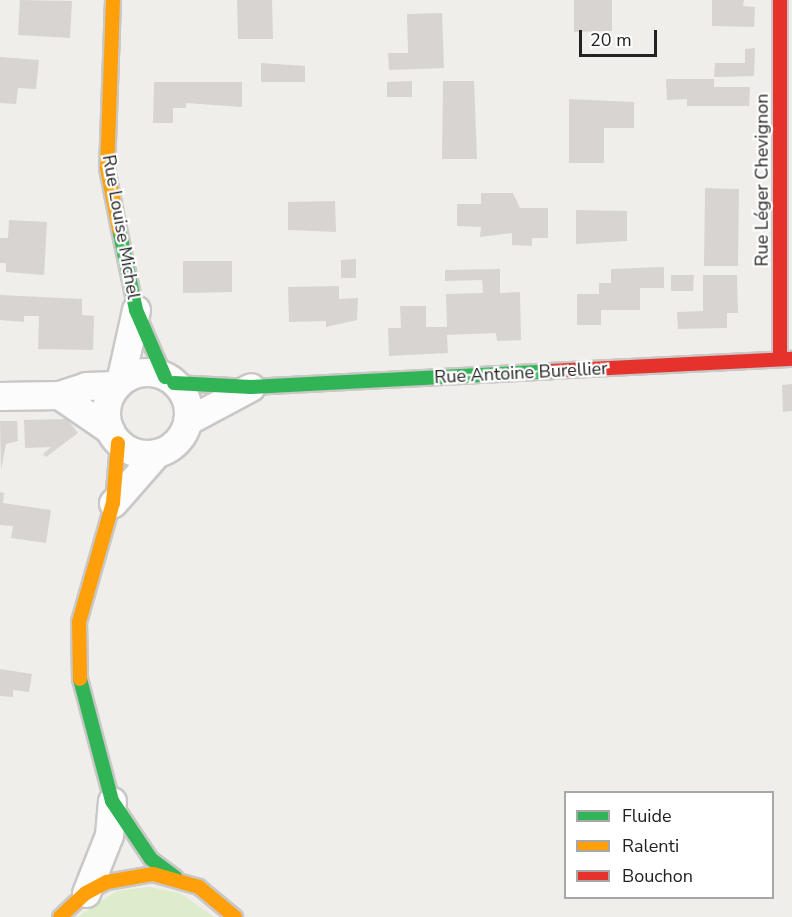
<!DOCTYPE html>
<meta charset="utf-8">
<style>
body{margin:0}
#map{position:relative;width:792px;height:917px;overflow:hidden;background:#f0eeeb;font-family:"Nunito Sans",sans-serif}
div>[style]{position:absolute}
[style*='--x']{left:calc(var(--x)*1px);top:calc(var(--y)*1px);width:calc(var(--w)*1px);rotate:calc(var(--a)*1deg)}
.grass>*{inset:0;background:#ddeccb}
.building>*{inset:0;background:#d7d4d2}
.roads{filter:drop-shadow(2px 0 #c9c8c7) drop-shadow(-2px 0 #c9c8c7) drop-shadow(0 2px #c9c8c7) drop-shadow(0 -2px #c9c8c7)}
.street>*{height:27px;margin:-13.5px;padding:0 13.5px;transform-origin:13.5px;border-radius:13.5px;background:#fdfcfc}
.street>.ring{margin:-13.5px;padding:0;box-sizing:content-box;background:none;border:27px solid #fdfcfc;border-radius:50%}
.fast>*{height:14px;margin:-7px;padding:0 7px;transform-origin:7px;border-radius:7px;background:#30b455}
.slow>*{height:14px;margin:-7px;padding:0 7px;transform-origin:7px;border-radius:7px;background:#ff9f0a}
.jam>*{height:14px;margin:-7px;padding:0 7px;transform-origin:7px;border-radius:7px;background:#e5322d}
span{translate:-50% -50%;white-space:nowrap;text-align:center;line-height:1.15;-webkit-text-stroke:4.5px #fff;paint-order:stroke}
.street-label{font-size:18px;color:#222}
.legend{position:absolute;left:564px;top:791px;width:210px;height:108px;box-sizing:border-box;background:#fff;border:2px solid #a7a7a7;margin:0;padding:8px 10px;list-style:none;font-size:18px;color:#222}
.legend li{display:flex;align-items:center;gap:12px;height:30px}
.legend b{width:30px;border:2px solid #a7a7a7}
.scale{position:absolute;left:579px;top:30px;width:78px;height:27px;box-sizing:border-box;border:3px solid #222;border-top:0;padding-left:8px;font-size:18px;line-height:21px;white-space:nowrap;color:#222;-webkit-text-stroke:4px #fff;paint-order:stroke}
</style>
<div id="map">
<div class="grass">
<i style="clip-path:polygon(149px 887px,180px 893px,214px 917px,77px 917px,117px 891px)"></i>
</div>
<div class="building">
<i style="clip-path:polygon(20px 0,72px 1px,70px 38px,18px 35px)"></i>
<i style="clip-path:polygon(237px 0,272px 0,273px 39px,238px 39px)"></i>
<i style="clip-path:polygon(574px 0,612px 0,612px 31px,574px 32px)"></i>
<i style="clip-path:polygon(712px 0,744px 0,743px 6px,755px 7px,754px 27px,712px 26px)"></i>
<i style="clip-path:polygon(442px 13px,444px 68px,389px 70px,388px 53px,408px 53px,407px 14px)"></i>
<i style="clip-path:polygon(755px 48px,754px 76px,714px 77px,715px 63px,745px 63px,745px 49px)"></i>
<i style="clip-path:polygon(0 57px,39px 60px,36px 89px,18px 88px,16px 104px,0 103px)"></i>
<i style="clip-path:polygon(261px 63px,305px 66px,305px 82px,261px 82px)"></i>
<i style="clip-path:polygon(666px 79px,714px 79px,714px 87px,750px 87px,749px 106px,687px 106px,687px 99px,667px 100px)"></i>
<i style="clip-path:polygon(412px 81px,412px 97px,387px 97px,387px 82px)"></i>
<i style="clip-path:polygon(443px 81px,474px 81px,477px 159px,442px 159px)"></i>
<i style="clip-path:polygon(154px 82px,242px 82px,242px 107px,186px 103px,186px 108px,173px 108px,173px 123px,153px 123px)"></i>
<i style="clip-path:polygon(569px 99px,634px 102px,634px 128px,604px 128px,604px 163px,569px 163px)"></i>
<i style="clip-path:polygon(705px 188px,739px 189px,738px 266px,704px 266px)"></i>
<i style="clip-path:polygon(481px 193px,513px 193px,520px 208px,548px 208px,548px 238px,532px 238px,532px 246px,512px 245px,512px 233px,480px 237px,481px 227px,457px 226px,457px 204px,481px 204px)"></i>
<i style="clip-path:polygon(335px 201px,336px 232px,288px 230px,288px 202px)"></i>
<i style="clip-path:polygon(576px 210px,627px 211px,627px 241px,576px 244px)"></i>
<i style="clip-path:polygon(9px 220px,47px 222px,44px 275px,6px 272px,6px 263px,0 263px,0 238px,8px 238px)"></i>
<i style="clip-path:polygon(356px 259px,356px 278px,341px 278px,341px 260px)"></i>
<i style="clip-path:polygon(183px 261px,232px 261px,232px 292px,183px 293px)"></i>
<i style="clip-path:polygon(664px 267px,664px 288px,640px 288px,640px 310px,601px 310px,601px 325px,577px 325px,577px 294px,599px 294px,599px 283px,611px 283px,611px 269px)"></i>
<i style="clip-path:polygon(500px 269px,500px 293px,520px 292px,521px 340px,497px 341px,496px 333px,447px 335px,448px 353px,389px 356px,388px 328px,401px 328px,400px 306px,426px 306px,426px 327px,447px 327px,446px 294px,483px 293px,482px 280px,445px 281px,445px 270px)"></i>
<i style="clip-path:polygon(671px 275px,694px 275px,693px 291px,671px 291px)"></i>
<i style="clip-path:polygon(703px 275px,737px 275px,738px 313px,727px 313px,727px 328px,678px 329px,677px 312px,703px 311px)"></i>
<i style="clip-path:polygon(339px 286px,339px 299px,358px 298px,357px 320px,326px 327px,326px 321px,289px 322px,288px 287px)"></i>
<i style="clip-path:polygon(0 295px,82px 299px,82px 315px,94px 316px,93px 350px,38px 349px,39px 316px,24px 316px,24px 322px,0 320px)"></i>
<i style="clip-path:polygon(792px 384px,792px 411px,783px 412px,782px 385px)"></i>
<i style="clip-path:polygon(67px 419px,78px 433px,46px 457px,43px 454px,51px 447px,25px 448px,24px 420px)"></i>
<i style="clip-path:polygon(0 421px,17px 421px,18px 441px,6px 444px,1px 470px)"></i>
<i style="clip-path:polygon(0 492px,4px 493px,3px 503px,51px 510px,46px 543px,11px 538px,13px 526px,0 525px)"></i>
<i style="clip-path:polygon(0 669px,32px 674px,29px 692px,13px 690px,13px 697px,0 696px)"></i>
</div>
<div class="roads">
<div class="street">
<i class="ring" style="left:106px;top:372px;width:55px;height:55px"></i>
<i style="--x:120;--y:382;--w:74;--a:-77.5"></i>
<i style="--x:59;--y:395;--w:62;--a:34.5"></i>
<i style="--x:0;--y:396;--w:59;--a:-1"></i>
<i style="--x:59;--y:395;--w:28;--a:-18"></i>
<i style="--x:86;--y:386;--w:31;--a:-2"></i>
<i style="--x:187;--y:421;--w:72;--a:-28"></i>
<i style="--x:113;--y:503;--w:67;--a:-48.7"></i>
<i style="--x:86;--y:893;--w:62;--a:-68.4"></i>
<i style="--x:109;--y:835;--w:34;--a:-85"></i>
</div>
<div class="fast">
<i style="--x:119;--y:229;--w:83;--a:78.1"></i>
<i style="--x:136;--y:310;--w:73;--a:66.6"></i>
<i style="--x:174;--y:383;--w:77;--a:3"></i>
<i style="--x:251;--y:387;--w:301;--a:-3"></i>
<i style="--x:80;--y:679;--w:126;--a:75.3"></i>
<i style="--x:112;--y:801;--w:70;--a:56.1"></i>
<i style="--x:151;--y:859;--w:31;--a:37"></i>
</div>
<div class="slow">
<i style="--x:113;--y:0;--w:168;--a:92"></i>
<i style="--x:107;--y:168;--w:62;--a:78.9"></i>
<i style="--x:80;--y:679;--w:57;--a:-91"></i>
<i style="--x:79;--y:622;--w:124;--a:-74.1"></i>
<i style="--x:113;--y:503;--w:60;--a:-85.2"></i>
<i style="--x:60;--y:917;--w:35;--a:-43"></i>
<i style="--x:86;--y:893;--w:24;--a:-28"></i>
<i style="--x:107;--y:882;--w:47;--a:-9.9"></i>
<i style="--x:153;--y:874;--w:48;--a:15.8"></i>
<i style="--x:199;--y:887;--w:47;--a:39.8"></i>
</div>
<div class="jam">
<i style="--x:780;--y:0;--w:359;--a:90"></i>
<i style="--x:552;--y:371;--w:240;--a:-2.9"></i>
</div>
</div>
<div class="street-label">
<span style="left:762px;top:180px;rotate:-90deg">Rue Léger Chevignon</span>
<span style="left:121px;top:227px;rotate:80deg">Rue Louise Michel</span>
<span style="left:521px;top:373px;rotate:-3deg">Rue Antoine Burellier</span>
</div>
<ul class="legend">
<li><b style="height:8px;background:#30b455"></b>Fluide</li>
<li><b style="height:8px;background:#ff9f0a"></b>Ralenti</li>
<li><b style="height:8px;background:#e5322d"></b>Bouchon</li>
</ul>
<div class="scale">20 m</div>
</div>
